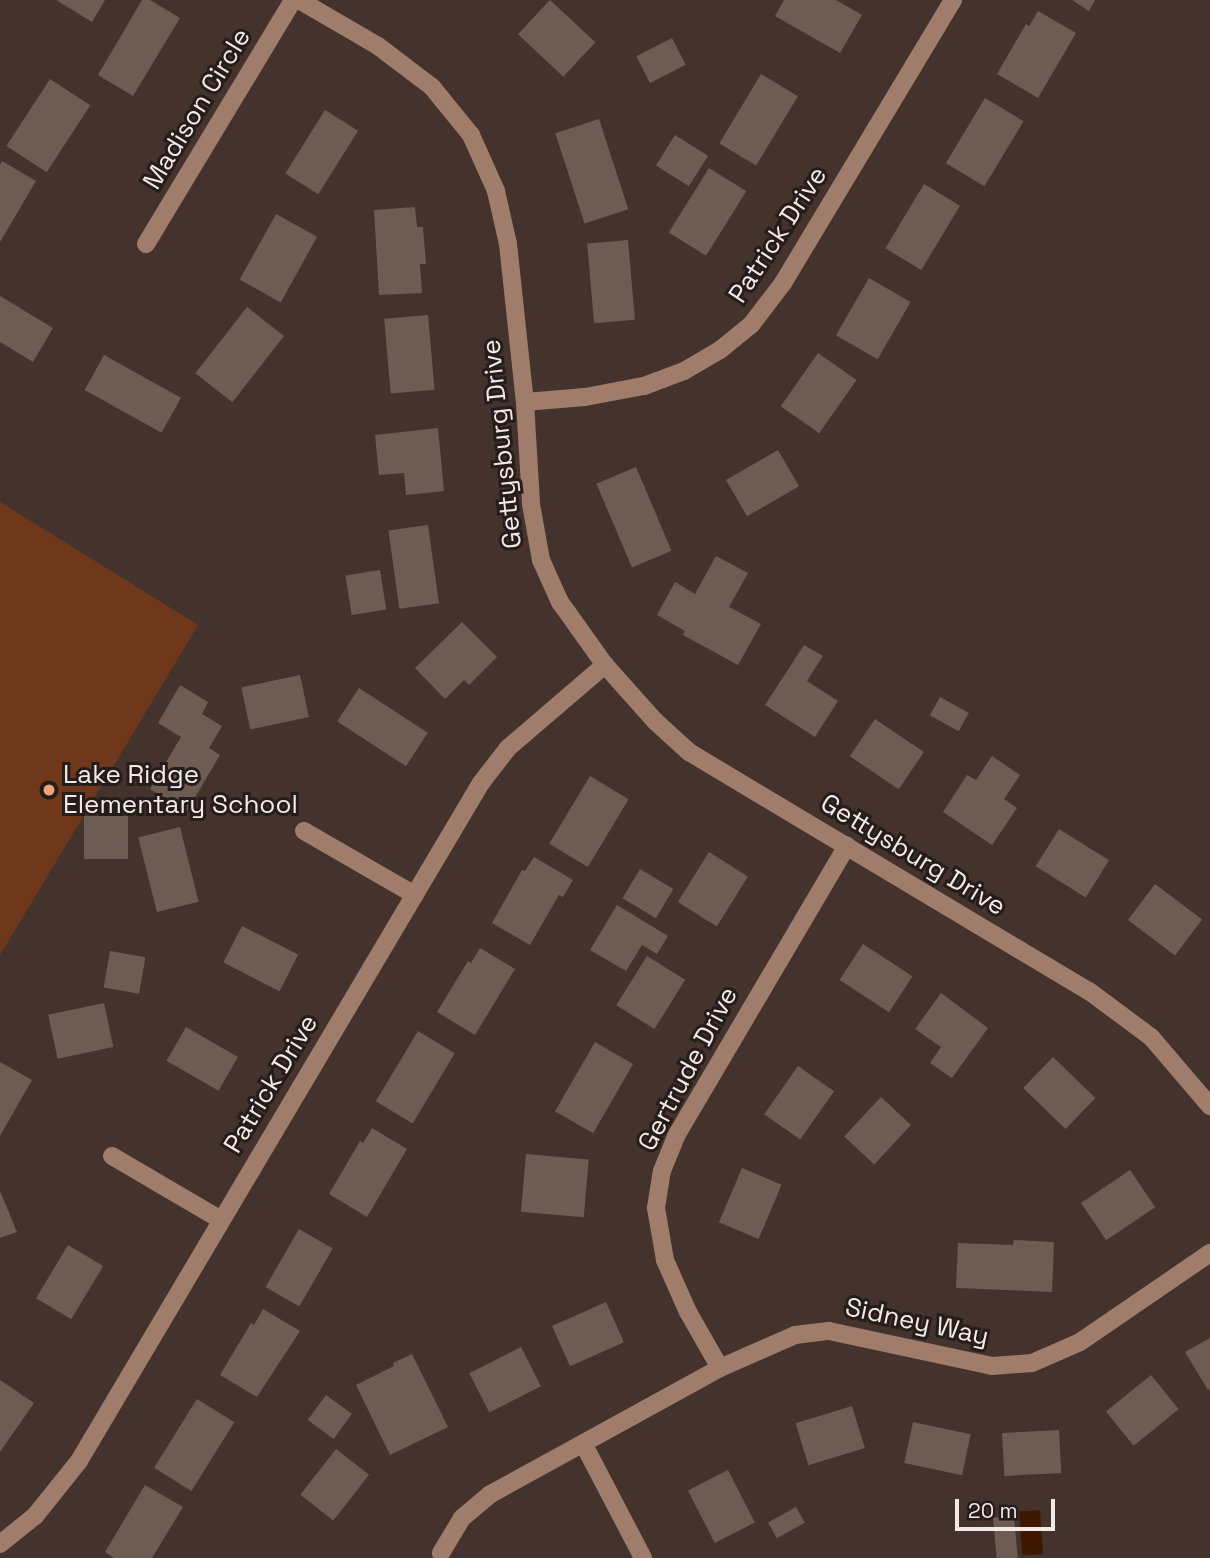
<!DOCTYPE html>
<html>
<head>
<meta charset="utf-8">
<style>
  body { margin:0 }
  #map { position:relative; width:1210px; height:1558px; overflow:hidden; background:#43332c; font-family:"Space Grotesk",sans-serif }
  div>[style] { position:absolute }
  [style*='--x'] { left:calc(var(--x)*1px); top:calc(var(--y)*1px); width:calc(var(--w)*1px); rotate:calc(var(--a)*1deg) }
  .green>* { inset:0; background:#70381a }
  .water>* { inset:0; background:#3f1802; transform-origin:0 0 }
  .building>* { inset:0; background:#6d5c53; transform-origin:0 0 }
  .minor>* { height:18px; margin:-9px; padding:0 9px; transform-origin:9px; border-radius:9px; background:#a07c6b }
  .dots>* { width:19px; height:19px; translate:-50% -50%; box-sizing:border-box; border:4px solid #241d19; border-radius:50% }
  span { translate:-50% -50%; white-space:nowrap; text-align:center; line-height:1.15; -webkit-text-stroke:6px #241d19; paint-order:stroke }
  .street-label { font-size:26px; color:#f4e9e5 }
  .poi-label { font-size:26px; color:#f4e9e5 }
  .left { translate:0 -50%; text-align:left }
  .scale { position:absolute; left:955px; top:1499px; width:100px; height:32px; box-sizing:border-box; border:4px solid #f4e9e5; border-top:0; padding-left:9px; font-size:21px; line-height:24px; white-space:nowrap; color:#f4e9e5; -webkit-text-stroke:5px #241d19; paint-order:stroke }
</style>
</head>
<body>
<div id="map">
  <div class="green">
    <i style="clip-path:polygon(0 502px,198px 625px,0 955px)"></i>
  </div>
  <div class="water">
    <i style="left:1040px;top:1510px;width:44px;height:21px;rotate:86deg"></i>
  </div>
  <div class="building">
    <i style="clip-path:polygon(56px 0,105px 0,92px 22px)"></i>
    <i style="clip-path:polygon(142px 0,150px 0,180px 18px,133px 96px,98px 75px)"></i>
    <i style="left:550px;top:0;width:62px;height:47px;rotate:43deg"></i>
    <i style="clip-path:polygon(784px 0,836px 0,862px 15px,840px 53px,775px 16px)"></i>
    <i style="clip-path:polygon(1072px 0,1095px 0,1089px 11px)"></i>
    <i style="clip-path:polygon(1038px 11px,1076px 33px,1038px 98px,997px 74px,1026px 24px,1029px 26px)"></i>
    <i style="left:672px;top:38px;width:30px;height:40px;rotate:63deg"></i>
    <i style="left:761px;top:74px;width:43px;height:81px;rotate:31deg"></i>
    <i style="left:50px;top:79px;width:48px;height:80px;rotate:33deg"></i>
    <i style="left:985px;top:98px;width:45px;height:76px;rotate:31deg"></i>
    <i style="left:325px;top:110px;width:39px;height:75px;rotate:32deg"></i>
    <i style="left:599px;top:119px;width:95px;height:46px;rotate:72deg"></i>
    <i style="left:675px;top:135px;width:39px;height:36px;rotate:32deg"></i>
    <i style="clip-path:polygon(2px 161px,36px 181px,0 242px,0 165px)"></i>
    <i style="left:709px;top:168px;width:44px;height:76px;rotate:32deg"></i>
    <i style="left:924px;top:184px;width:42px;height:75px;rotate:31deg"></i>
    <i style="clip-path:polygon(415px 207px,417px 227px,423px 227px,426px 264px,420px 264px,422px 293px,379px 295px,374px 210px)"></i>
    <i style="left:276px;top:214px;width:47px;height:75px;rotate:29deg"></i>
    <i style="left:628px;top:240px;width:80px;height:41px;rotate:85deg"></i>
    <i style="left:869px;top:278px;width:48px;height:66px;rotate:30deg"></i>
    <i style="clip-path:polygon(0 296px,53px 328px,33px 362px,0 342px)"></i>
    <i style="left:247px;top:307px;width:47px;height:84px;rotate:38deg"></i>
    <i style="left:428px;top:315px;width:75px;height:44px;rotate:85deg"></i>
    <i style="left:818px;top:353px;width:47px;height:65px;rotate:35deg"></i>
    <i style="left:104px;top:355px;width:88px;height:40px;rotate:29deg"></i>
    <i style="clip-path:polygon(438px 428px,444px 491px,406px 495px,404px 473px,379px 475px,375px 435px)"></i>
    <i style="left:778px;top:450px;width:42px;height:60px;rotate:60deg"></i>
    <i style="left:636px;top:467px;width:91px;height:43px;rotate:67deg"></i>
    <i style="left:428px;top:525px;width:79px;height:40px;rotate:82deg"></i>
    <i style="clip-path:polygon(716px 556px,748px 573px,729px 607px,761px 624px,738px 665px,683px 635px,685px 631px,657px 615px,675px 582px,695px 594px)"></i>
    <i style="left:380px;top:570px;width:40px;height:35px;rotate:81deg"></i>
    <i style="clip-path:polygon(462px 622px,497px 657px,469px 685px,464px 680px,445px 699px,415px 668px)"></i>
    <i style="clip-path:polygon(804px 645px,823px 656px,807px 681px,838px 701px,815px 737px,765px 705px)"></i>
    <i style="left:300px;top:675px;width:43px;height:60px;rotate:78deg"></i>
    <i style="clip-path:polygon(180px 685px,208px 702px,202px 714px,222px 726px,209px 748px,220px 755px,187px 811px,150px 789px,181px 737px,158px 723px)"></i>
    <i style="left:359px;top:688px;width:82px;height:40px;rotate:33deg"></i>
    <i style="left:940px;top:697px;width:33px;height:21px;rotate:29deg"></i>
    <i style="left:875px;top:719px;width:59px;height:45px;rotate:34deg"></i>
    <i style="clip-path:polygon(992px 756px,1020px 775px,1004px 799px,1017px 808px,992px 845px,943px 812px,967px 775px,976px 780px)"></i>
    <i style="left:590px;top:776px;width:45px;height:79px;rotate:31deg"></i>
    <i style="left:84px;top:816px;width:44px;height:43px"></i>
    <i style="left:180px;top:827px;width:77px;height:43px;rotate:76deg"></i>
    <i style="left:1059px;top:829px;width:59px;height:44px;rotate:32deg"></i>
    <i style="left:709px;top:852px;width:46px;height:59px;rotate:32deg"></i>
    <i style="clip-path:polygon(534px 857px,573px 880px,563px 897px,559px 895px,530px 945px,492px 923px,522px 870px,525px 871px)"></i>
    <i style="left:640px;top:869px;width:39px;height:34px;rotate:31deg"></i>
    <i style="left:1155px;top:884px;width:59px;height:45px;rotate:37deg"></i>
    <i style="clip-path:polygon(617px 905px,668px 936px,657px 954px,642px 945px,626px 971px,590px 950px)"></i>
    <i style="left:242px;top:926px;width:63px;height:41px;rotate:27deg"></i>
    <i style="left:863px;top:944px;width:59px;height:43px;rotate:33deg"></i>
    <i style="clip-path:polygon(480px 948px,515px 969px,475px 1035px,437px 1012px,468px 961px,471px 963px)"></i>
    <i style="left:110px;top:951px;width:36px;height:37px;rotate:10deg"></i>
    <i style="left:647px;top:956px;width:45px;height:58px;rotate:32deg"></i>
    <i style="clip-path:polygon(941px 993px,988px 1028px,952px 1078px,930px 1063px,941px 1047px,915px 1029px)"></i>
    <i style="left:104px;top:1003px;width:45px;height:57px;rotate:78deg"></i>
    <i style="left:186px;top:1027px;width:60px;height:39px;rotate:30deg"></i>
    <i style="left:418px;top:1031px;width:43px;height:82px;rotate:31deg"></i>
    <i style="left:595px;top:1042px;width:44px;height:80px;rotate:30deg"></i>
    <i style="left:1053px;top:1057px;width:59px;height:43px;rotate:44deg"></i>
    <i style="clip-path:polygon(0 1062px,32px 1080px,0 1136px)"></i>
    <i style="left:798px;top:1066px;width:44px;height:59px;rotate:35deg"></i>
    <i style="left:881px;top:1097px;width:41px;height:54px;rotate:43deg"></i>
    <i style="clip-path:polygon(372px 1128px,407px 1149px,367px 1217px,329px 1194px,360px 1141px,363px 1143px)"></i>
    <i style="left:526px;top:1154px;width:63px;height:58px;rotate:5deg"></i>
    <i style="left:742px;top:1168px;width:43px;height:59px;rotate:23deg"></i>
    <i style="left:1130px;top:1170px;width:45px;height:59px;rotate:56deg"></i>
    <i style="clip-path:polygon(0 1191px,17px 1232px,0 1238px)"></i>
    <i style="left:299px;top:1229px;width:39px;height:67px;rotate:30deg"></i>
    <i style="clip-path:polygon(1014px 1240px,1054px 1242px,1052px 1292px,956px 1288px,958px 1243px,1013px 1245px)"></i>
    <i style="left:68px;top:1245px;width:41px;height:62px;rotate:31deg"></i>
    <i style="left:606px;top:1302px;width:44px;height:59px;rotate:66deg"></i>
    <i style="clip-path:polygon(263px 1309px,300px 1331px,257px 1397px,220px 1375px,251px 1323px,254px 1325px)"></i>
    <i style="clip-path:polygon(1210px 1338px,1210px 1389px,1208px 1390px,1185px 1352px)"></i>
    <i style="left:521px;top:1347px;width:44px;height:58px;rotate:63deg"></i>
    <i style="clip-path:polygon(412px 1354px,448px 1427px,390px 1455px,356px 1385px,394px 1366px,393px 1363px)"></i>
    <i style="left:1151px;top:1375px;width:44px;height:58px;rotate:51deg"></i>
    <i style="clip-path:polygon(0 1380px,34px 1403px,0 1452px)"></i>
    <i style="left:326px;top:1395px;width:32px;height:31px;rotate:36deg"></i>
    <i style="left:197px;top:1399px;width:44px;height:81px;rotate:32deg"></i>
    <i style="left:852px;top:1406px;width:44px;height:59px;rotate:73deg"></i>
    <i style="left:913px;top:1422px;width:59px;height:42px;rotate:12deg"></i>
    <i style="left:1059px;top:1430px;width:43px;height:57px;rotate:87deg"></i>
    <i style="left:336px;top:1449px;width:42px;height:58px;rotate:38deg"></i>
    <i style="left:728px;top:1470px;width:59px;height:45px;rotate:63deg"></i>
    <i style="clip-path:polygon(145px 1485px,183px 1507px,152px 1558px,114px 1558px,105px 1552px)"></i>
    <i style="left:796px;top:1507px;width:18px;height:32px;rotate:61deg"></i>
    <i style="left:1014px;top:1516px;width:42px;height:21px;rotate:85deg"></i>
  </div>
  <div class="minor">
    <i style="--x:299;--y:0;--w:91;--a:30.2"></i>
    <i style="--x:378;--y:46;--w:68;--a:37.2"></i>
    <i style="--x:432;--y:87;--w:62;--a:50.9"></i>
    <i style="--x:471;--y:135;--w:61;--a:65.9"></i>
    <i style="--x:496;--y:191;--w:54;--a:77.2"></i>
    <i style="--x:508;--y:244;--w:159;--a:83.9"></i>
    <i style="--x:525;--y:402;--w:102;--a:86.6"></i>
    <i style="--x:531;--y:504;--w:57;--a:79.9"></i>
    <i style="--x:541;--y:560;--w:46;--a:65.7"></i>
    <i style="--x:560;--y:602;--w:77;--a:54.5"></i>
    <i style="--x:605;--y:665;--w:75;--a:48.2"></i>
    <i style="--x:655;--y:721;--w:46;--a:42.4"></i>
    <i style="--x:689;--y:752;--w:466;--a:30.9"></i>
    <i style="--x:1089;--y:991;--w:77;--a:36.6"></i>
    <i style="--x:1151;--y:1037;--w:91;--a:49.5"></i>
    <i style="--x:146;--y:244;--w:285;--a:-58.9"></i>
    <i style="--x:525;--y:402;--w:60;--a:-4.8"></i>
    <i style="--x:585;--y:397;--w:60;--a:-10.6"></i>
    <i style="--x:644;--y:386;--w:43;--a:-20.6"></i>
    <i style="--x:684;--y:371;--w:42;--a:-30.3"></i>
    <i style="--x:720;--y:350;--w:40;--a:-39"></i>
    <i style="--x:751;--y:325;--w:53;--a:-52.7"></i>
    <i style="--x:783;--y:283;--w:330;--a:-59"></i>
    <i style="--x:304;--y:831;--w:128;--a:30"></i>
    <i style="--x:112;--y:1156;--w:126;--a:30.4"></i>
    <i style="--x:720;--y:1368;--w:64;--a:-119.7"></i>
    <i style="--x:688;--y:1312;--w:57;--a:-113.9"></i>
    <i style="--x:665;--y:1260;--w:53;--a:-99.8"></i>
    <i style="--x:656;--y:1208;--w:37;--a:-81"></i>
    <i style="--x:662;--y:1171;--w:38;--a:-68"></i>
    <i style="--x:676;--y:1136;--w:337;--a:-59.5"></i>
    <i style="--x:584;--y:1445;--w:127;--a:62.4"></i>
    <i style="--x:0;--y:1544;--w:45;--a:-38.7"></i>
    <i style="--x:35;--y:1516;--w:70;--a:-51.3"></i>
    <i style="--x:79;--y:1461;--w:788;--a:-59.34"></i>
    <i style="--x:481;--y:783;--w:44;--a:-52.4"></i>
    <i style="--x:508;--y:748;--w:128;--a:-40.6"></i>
    <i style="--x:441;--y:1553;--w:41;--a:-59"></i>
    <i style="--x:462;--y:1518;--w:35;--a:-40"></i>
    <i style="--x:489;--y:1495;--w:264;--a:-28.8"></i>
    <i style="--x:720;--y:1368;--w:82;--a:-23.7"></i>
    <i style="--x:795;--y:1335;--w:34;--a:-7"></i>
    <i style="--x:829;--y:1331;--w:167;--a:12.1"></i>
    <i style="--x:992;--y:1366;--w:40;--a:-4.3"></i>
    <i style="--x:1032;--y:1363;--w:52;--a:-23.6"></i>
    <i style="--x:1080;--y:1342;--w:158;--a:-34.4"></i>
  </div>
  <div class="dots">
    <i style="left:49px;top:790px;background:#f0a27a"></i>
  </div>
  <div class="street-label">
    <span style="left:197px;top:109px;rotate:-59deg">Madison Circle</span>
    <span style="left:778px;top:235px;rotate:-57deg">Patrick Drive</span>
    <span style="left:502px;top:444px;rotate:-96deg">Gettysburg Drive</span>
    <span style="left:913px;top:855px;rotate:31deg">Gettysburg Drive</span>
    <span style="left:688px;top:1069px;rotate:-62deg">Gertrude Drive</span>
    <span style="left:271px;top:1084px;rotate:-59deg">Patrick Drive</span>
    <span style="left:917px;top:1322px;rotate:12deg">Sidney Way</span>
  </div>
  <div class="poi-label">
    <span class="left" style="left:63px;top:790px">Lake Ridge<br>Elementary School</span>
  </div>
  <div class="scale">20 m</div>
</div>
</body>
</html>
